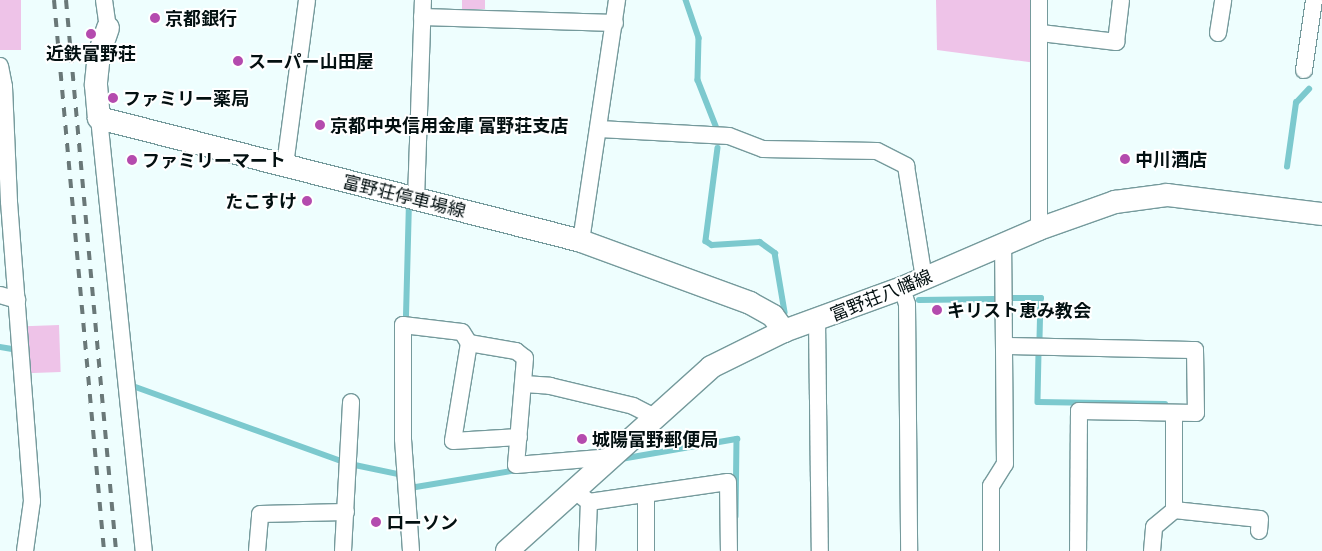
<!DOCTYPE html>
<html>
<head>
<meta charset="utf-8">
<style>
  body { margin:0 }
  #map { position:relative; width:1322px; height:551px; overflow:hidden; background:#eefefe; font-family:Ubuntu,"Noto Sans JP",sans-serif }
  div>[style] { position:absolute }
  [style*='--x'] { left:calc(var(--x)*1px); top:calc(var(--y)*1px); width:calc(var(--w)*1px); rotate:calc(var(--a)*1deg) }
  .green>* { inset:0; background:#eec3e8; transform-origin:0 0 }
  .stream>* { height:5.5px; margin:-2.75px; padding:0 2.75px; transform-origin:2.75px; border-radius:2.75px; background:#7cc9ce }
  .roads { filter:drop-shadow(1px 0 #759a9c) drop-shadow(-1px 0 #759a9c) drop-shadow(0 1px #759a9c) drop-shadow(0 -1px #759a9c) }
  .minor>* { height:16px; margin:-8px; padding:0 8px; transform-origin:8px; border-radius:8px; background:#fff }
  .secondary>* { height:22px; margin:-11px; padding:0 11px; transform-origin:11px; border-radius:11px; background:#fff }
  .rail>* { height:4px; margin-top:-2px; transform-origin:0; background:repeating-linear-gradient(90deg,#6a7878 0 9px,transparent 0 18px) }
  .dots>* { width:14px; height:14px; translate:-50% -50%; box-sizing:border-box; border:2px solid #fff; border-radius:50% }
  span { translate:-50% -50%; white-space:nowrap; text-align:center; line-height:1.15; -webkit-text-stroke:4px #fff; paint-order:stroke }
  .poi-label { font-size:18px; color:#031011; font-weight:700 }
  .left { translate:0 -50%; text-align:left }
  .right { translate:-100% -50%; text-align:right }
  .street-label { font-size:18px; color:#031011 }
</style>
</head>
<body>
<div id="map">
  <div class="green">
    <i style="left:0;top:0;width:21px;height:50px"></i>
    <i style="left:462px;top:0;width:23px;height:9px"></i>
    <i style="clip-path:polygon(936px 0,1033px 0,1036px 63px,937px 50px)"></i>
    <i style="left:59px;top:325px;width:47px;height:34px;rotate:88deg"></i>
  </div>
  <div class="stream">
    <i style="--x:686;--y:0;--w:40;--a:71.1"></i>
    <i style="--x:699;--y:38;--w:42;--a:91.4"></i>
    <i style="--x:698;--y:80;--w:55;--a:68.6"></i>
    <i style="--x:718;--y:148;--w:94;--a:97.4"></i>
    <i style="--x:706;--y:241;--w:7;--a:34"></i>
    <i style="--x:712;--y:245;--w:48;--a:-3.6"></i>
    <i style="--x:760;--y:242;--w:19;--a:36"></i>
    <i style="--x:775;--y:253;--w:60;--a:80.4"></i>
    <i style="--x:1287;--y:167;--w:65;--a:-82"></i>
    <i style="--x:1296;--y:103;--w:19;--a:-47"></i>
    <i style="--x:1008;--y:298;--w:33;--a:0"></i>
    <i style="--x:1041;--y:298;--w:40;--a:91.4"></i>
    <i style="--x:919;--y:300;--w:75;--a:-0.8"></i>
    <i style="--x:406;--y:316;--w:113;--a:-88.5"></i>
    <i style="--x:0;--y:347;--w:12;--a:9"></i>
    <i style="--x:1039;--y:353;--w:49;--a:91.2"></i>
    <i style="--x:1038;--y:402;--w:127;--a:0.9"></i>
    <i style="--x:133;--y:386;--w:218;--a:19.8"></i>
    <i style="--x:621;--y:459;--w:118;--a:-9.8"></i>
    <i style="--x:737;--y:439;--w:77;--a:90.7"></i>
    <i style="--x:355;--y:465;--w:44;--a:11.8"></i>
    <i style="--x:410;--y:488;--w:109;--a:-9.5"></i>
  </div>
  <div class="roads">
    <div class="minor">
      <i style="--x:104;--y:0;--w:28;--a:82"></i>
      <i style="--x:422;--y:17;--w:193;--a:1.8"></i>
      <i style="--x:1041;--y:33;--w:76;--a:6.8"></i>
      <i style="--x:1116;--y:42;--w:42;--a:-83.2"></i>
      <i style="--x:1218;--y:33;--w:33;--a:-81"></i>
      <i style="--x:0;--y:66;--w:21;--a:79"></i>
      <i style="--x:4;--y:87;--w:115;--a:87.5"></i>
      <i style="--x:9;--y:202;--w:300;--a:85.6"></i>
      <i style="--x:32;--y:501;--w:50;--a:98"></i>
      <i style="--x:1304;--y:70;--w:71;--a:-81.9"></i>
      <i style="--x:99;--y:118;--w:435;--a:84.1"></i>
      <i style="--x:599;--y:129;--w:130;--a:3.1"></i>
      <i style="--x:729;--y:136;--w:36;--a:21"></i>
      <i style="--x:763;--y:149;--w:114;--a:1"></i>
      <i style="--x:877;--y:151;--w:33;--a:27"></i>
      <i style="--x:906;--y:166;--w:113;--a:80.9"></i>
      <i style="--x:285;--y:165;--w:166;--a:-82.4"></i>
      <i style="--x:416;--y:199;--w:199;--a:-88"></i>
      <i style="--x:1039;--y:229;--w:229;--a:-90"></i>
      <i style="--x:581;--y:241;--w:244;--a:-81.5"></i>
      <i style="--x:902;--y:288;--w:17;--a:73"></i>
      <i style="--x:907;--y:304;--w:247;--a:89.5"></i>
      <i style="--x:0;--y:295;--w:18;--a:16"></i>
      <i style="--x:817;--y:320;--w:231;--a:89.3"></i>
      <i style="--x:469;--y:343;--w:99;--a:99.3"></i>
      <i style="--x:453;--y:441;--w:66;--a:-3.5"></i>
      <i style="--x:1005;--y:346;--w:190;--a:1.2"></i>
      <i style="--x:1195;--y:350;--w:63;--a:89.1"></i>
      <i style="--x:1196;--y:413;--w:117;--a:-179"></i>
      <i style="--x:1079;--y:411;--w:140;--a:90.4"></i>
      <i style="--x:524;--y:384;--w:26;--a:4"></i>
      <i style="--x:550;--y:386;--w:85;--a:13.5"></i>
      <i style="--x:633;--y:406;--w:25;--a:27"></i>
      <i style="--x:575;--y:491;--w:18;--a:38"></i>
      <i style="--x:589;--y:502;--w:140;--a:-8.2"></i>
      <i style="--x:728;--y:482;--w:69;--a:89.2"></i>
      <i style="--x:646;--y:495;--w:56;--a:90"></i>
      <i style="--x:1174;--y:510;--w:86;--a:6"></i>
      <i style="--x:1260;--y:519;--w:12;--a:95"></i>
      <i style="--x:257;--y:551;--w:37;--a:-85"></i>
      <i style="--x:260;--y:514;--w:86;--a:-1.3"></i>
      <i style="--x:343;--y:551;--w:149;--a:-86.9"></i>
      <i style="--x:411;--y:551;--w:112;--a:-94.1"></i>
      <i style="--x:403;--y:439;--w:114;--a:-90"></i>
      <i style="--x:403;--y:325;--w:59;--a:6.8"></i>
      <i style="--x:462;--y:332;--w:13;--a:58"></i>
      <i style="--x:469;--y:343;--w:48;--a:9.7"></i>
      <i style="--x:516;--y:351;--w:11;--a:38"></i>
      <i style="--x:525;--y:358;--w:107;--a:94.8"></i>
      <i style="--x:516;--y:465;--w:96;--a:-4.8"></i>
      <i style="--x:587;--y:551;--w:49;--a:-87.7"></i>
      <i style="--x:991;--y:551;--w:65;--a:-90"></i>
      <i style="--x:991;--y:486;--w:26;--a:-58"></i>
      <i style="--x:1005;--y:464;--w:218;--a:-90.5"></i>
      <i style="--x:1152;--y:551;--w:24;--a:-85"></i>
      <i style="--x:1154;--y:527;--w:26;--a:-40"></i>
      <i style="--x:1174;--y:510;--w:97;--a:-90"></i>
    </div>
    <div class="secondary">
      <i style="--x:108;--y:28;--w:28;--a:109"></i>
      <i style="--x:99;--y:54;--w:31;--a:96"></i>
      <i style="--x:96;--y:85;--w:33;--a:85"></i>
      <i style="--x:99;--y:118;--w:497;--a:14.3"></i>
      <i style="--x:581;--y:241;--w:180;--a:20.1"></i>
      <i style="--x:750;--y:303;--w:26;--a:29"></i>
      <i style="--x:773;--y:316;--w:19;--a:54"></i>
      <i style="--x:507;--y:551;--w:275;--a:-42"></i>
      <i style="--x:711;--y:367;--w:81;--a:-26.3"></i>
      <i style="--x:784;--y:331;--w:126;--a:-20"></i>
      <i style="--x:902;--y:288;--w:149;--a:-23.3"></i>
      <i style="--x:1039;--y:229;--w:81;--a:-19.6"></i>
      <i style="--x:1115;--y:202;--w:52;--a:-7.7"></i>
      <i style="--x:1167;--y:195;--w:156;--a:7"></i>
    </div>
  </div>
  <div class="rail">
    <i style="--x:54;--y:0;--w:553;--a:84.81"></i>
    <i style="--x:66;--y:0;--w:553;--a:84.81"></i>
  </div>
  <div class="dots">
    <i style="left:155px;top:18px;background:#b44bae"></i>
    <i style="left:91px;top:34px;background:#b44bae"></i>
    <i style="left:238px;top:61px;background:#b44bae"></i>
    <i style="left:113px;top:98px;background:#b44bae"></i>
    <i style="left:320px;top:125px;background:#b44bae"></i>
    <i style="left:1125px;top:159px;background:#b44bae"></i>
    <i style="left:132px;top:160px;background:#b44bae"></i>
    <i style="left:307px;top:201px;background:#b44bae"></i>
    <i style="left:937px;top:310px;background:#b44bae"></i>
    <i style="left:582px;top:439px;background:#b44bae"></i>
    <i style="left:376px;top:522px;background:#b44bae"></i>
  </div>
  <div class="poi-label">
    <span class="left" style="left:165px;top:18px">京都銀行</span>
    <span style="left:91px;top:53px">近鉄富野荘</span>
    <span class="left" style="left:248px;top:61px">スーパー山田屋</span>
    <span class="left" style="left:123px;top:98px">ファミリー薬局</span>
    <span class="left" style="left:330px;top:125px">京都中央信用金庫 富野荘支店</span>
    <span class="left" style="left:1135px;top:159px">中川酒店</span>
    <span class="left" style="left:142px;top:160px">ファミリーマート</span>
    <span class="right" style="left:297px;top:201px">たこすけ</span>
    <span class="left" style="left:947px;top:310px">キリスト恵み教会</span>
    <span class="left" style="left:592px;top:439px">城陽富野郵便局</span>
    <span class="left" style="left:386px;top:522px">ローソン</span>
  </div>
  <div class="street-label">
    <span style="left:404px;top:196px;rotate:14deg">富野荘停車場線</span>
    <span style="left:881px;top:295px;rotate:-22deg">富野荘八幡線</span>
  </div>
</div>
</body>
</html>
